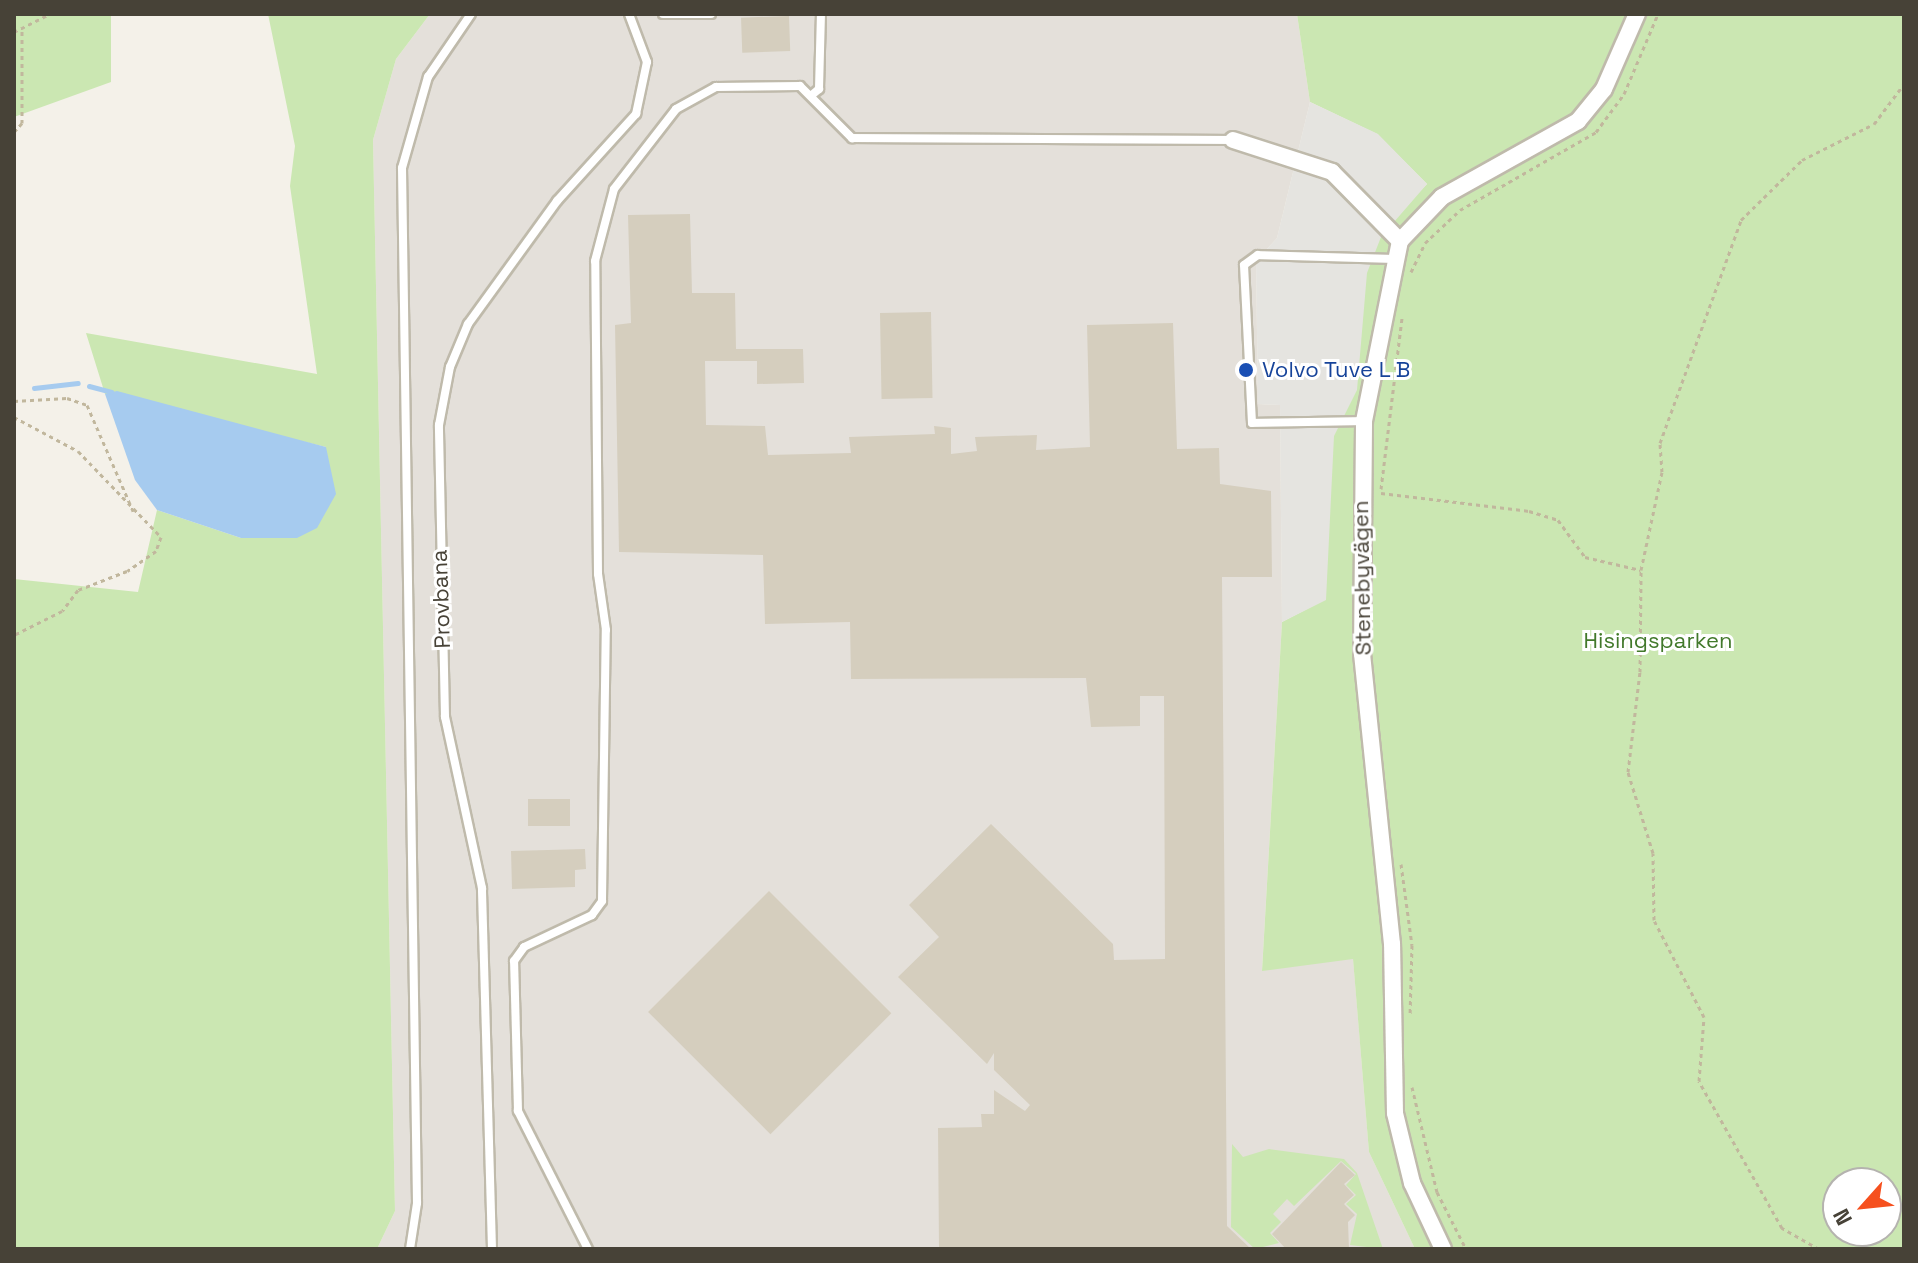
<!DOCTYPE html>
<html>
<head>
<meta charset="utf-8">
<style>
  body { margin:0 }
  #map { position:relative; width:1918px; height:1263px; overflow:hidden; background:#f4f1e9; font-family:"Space Grotesk",sans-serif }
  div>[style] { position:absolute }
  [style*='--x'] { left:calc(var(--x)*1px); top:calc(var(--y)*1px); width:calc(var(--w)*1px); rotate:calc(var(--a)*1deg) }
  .industrial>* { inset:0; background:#e4e0da }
  .green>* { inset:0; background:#cbe7b2 }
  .parking>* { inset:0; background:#e5e4e0 }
  .water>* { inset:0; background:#a6cbef }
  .stream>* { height:5px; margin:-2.5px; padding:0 2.5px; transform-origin:2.5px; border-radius:2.5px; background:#a6cbef }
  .building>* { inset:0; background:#d5cebe; transform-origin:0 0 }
  .path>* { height:3px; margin-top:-1.5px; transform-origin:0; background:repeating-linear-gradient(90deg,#c1b79d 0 4px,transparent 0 8px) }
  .roads { filter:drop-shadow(2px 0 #bfbaab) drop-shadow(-2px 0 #bfbaab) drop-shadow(0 2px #bfbaab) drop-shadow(0 -2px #bfbaab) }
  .service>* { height:8px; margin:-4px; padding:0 4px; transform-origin:4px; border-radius:4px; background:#fff }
  .minor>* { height:16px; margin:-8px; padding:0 8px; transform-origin:8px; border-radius:8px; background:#fff }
  .dots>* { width:22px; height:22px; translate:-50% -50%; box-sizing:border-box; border:4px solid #fff; border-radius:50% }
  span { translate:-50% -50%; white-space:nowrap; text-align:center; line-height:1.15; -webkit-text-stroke:6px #fff; paint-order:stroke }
  .transit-label { font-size:22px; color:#164399 }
  .left { translate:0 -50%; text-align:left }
  .street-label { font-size:22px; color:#474237 }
  .park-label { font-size:22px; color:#42792b }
  .frame { position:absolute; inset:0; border:16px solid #474237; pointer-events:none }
  .north { position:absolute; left:1822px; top:1167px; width:80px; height:80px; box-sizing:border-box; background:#fff; border:2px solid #b5b3af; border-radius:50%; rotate:243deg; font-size:22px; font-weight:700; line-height:32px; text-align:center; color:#474237 }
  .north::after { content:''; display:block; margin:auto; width:28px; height:36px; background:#f6501e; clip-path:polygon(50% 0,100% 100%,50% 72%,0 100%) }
</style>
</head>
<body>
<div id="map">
  <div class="industrial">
    <i style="clip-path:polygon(430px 14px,1297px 14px,1310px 102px,1277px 238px,1256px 261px,1258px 404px,1280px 405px,1282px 622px,1262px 970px,1353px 958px,1369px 1152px,1415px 1249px,377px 1249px,395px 1211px,373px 140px,396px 59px)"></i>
  </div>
  <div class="green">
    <i style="clip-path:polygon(14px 14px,111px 14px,111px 82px,14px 117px)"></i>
    <i style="clip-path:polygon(268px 14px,430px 14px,396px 59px,373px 140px,395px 1211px,377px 1249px,14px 1249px,14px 579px,138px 592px,157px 510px,241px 538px,326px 447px,105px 394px,86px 333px,317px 374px,290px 186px,295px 146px)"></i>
    <i style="clip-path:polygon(evenodd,1297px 14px,1904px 14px,1904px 1249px,1415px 1249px,1369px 1152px,1353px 959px,1262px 971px,1282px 622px,1324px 600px,1323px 439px,1345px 265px,1427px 184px,1377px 134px,1310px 102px,1297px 14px,1838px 1183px,1886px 1183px,1886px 1231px,1838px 1231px,1838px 1183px)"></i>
    <i style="clip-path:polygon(1232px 1144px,1243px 1157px,1269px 1149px,1344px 1159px,1357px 1173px,1383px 1249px,1350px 1245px,1357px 1214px,1346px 1204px,1356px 1195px,1346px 1185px,1356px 1174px,1341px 1161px,1294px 1206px,1287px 1199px,1273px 1214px,1281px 1222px,1270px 1233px,1279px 1243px,1255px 1249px,1231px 1227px)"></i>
  </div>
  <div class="parking">
    <i style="clip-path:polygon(1310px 102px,1378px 134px,1427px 184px,1381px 237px,1367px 273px,1357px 390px,1334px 436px,1326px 600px,1282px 622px,1280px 405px,1258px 404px,1256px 261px,1277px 238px)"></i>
  </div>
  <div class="water">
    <i style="clip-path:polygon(117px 391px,326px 447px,336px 494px,317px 528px,297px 538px,241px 538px,157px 510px,135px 480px,105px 394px)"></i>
  </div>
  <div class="stream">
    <i style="--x:89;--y:386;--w:23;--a:15"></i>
    <i style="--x:34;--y:388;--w:44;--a:-6.5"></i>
  </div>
  <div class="building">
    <i style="left:789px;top:16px;width:35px;height:48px;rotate:88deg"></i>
    <i style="clip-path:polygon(690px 214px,692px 293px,735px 293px,736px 349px,803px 349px,804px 383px,757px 384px,757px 361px,705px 361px,706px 425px,765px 426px,768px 455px,851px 453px,849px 437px,935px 434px,934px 426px,951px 428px,951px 454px,977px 451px,975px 437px,1037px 435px,1036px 450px,1090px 447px,1087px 325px,1173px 323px,1177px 449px,1219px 448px,1220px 484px,1271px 491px,1272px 577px,1222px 577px,1227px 1226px,1251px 1249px,939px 1249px,938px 1128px,982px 1127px,981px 1114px,994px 1114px,994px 1090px,1025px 1111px,1030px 1105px,994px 1070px,994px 1053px,987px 1064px,898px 977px,939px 937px,909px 905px,991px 824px,1113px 944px,1114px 960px,1165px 959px,1164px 696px,1140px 696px,1140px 726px,1091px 727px,1086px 678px,851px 679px,850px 622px,765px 624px,763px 555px,619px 552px,615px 325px,631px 323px,628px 215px)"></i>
    <i style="left:931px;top:312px;width:86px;height:51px;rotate:89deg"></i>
    <i style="left:528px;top:799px;width:42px;height:27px"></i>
    <i style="clip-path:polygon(585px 849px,586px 869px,575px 870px,575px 887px,512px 889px,511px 851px)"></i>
    <i style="left:769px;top:891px;width:173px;height:171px;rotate:45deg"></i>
    <i style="clip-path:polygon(1341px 1162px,1355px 1175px,1344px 1184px,1354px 1195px,1344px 1204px,1355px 1215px,1348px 1222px,1349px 1249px,1286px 1249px,1272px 1234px)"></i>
  </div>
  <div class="path">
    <i style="--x:14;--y:32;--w:39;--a:-27"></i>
    <i style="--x:14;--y:132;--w:12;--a:-48"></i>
    <i style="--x:22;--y:123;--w:95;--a:-90"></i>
    <i style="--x:1411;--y:272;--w:32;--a:-64"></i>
    <i style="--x:1425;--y:243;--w:48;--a:-43.3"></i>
    <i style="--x:1460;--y:210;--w:157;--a:-29.8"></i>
    <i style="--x:1596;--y:132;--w:47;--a:-53.6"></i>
    <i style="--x:1624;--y:94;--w:87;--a:-67"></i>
    <i style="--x:14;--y:401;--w:53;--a:-3.2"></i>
    <i style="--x:67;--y:398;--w:21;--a:19"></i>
    <i style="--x:87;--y:405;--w:116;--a:66.5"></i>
    <i style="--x:14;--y:417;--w:72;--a:28"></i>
    <i style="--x:78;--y:451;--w:120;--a:46"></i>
    <i style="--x:161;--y:537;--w:15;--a:110"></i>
    <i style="--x:156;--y:551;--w:35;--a:145"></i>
    <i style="--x:127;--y:571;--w:53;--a:158.8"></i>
    <i style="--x:78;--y:590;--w:26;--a:127"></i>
    <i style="--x:62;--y:611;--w:54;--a:153.4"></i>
    <i style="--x:1381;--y:489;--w:172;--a:-83"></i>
    <i style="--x:1381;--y:493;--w:149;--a:6.9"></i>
    <i style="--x:1529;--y:511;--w:30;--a:17"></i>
    <i style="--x:1558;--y:520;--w:46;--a:53.9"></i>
    <i style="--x:1585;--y:557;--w:57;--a:13.1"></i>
    <i style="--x:1401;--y:864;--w:82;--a:82.3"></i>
    <i style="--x:1412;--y:945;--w:70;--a:91.6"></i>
    <i style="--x:1412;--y:1087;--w:108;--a:76.6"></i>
    <i style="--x:1437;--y:1192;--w:64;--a:63"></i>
    <i style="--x:1819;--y:1249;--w:43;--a:-150.4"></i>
    <i style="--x:1782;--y:1228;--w:169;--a:-119.5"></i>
    <i style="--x:1699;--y:1081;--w:64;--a:-85.5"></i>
    <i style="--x:1704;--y:1017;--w:109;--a:-117.3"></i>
    <i style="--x:1654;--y:920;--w:67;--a:-90.9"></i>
    <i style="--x:1653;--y:853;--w:85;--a:-107.2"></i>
    <i style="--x:1628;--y:772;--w:101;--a:-83.2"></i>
    <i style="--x:1640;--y:672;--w:102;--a:-89.4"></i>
    <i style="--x:1641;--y:570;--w:100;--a:-77.9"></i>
    <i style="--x:1662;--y:472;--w:29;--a:-94"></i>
    <i style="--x:1660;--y:443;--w:237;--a:-70"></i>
    <i style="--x:1741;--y:220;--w:86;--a:-44.5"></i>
    <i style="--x:1802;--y:160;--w:80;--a:-26.6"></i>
    <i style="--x:1874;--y:124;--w:50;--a:-53.1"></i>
  </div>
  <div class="roads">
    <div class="service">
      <i style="--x:663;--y:14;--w:48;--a:0"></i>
      <i style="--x:813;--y:94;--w:8;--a:-40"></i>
      <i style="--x:819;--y:89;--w:75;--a:-88.5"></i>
      <i style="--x:1364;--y:421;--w:112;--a:179"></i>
      <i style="--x:1252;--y:423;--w:158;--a:-92.9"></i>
      <i style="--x:1244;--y:265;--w:17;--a:-36"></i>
      <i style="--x:1258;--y:255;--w:133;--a:1.7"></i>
      <i style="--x:410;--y:1249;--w:47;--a:-81.3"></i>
      <i style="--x:417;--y:1203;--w:1035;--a:-90.83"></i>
      <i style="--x:402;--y:168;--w:95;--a:-74.1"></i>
      <i style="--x:428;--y:77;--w:76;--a:-55.7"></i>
      <i style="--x:492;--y:1249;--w:361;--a:-91.6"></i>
      <i style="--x:482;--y:888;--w:175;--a:-102.2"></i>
      <i style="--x:445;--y:717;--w:292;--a:-91.2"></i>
      <i style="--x:439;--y:425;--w:59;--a:-79.3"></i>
      <i style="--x:450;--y:367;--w:47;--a:-67.3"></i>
      <i style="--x:468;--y:324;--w:152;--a:-54.1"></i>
      <i style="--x:557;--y:201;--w:118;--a:-47.8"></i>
      <i style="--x:636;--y:114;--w:53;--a:-78.1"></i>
      <i style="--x:647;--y:62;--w:51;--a:-110.6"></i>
      <i style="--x:588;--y:1249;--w:155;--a:-116.9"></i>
      <i style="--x:518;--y:1111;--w:150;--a:-91.5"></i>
      <i style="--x:514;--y:961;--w:17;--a:-54"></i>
      <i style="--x:524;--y:947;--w:75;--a:-25.2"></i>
      <i style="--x:592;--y:915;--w:17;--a:-54"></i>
      <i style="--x:602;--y:901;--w:271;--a:-89.2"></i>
      <i style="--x:606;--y:630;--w:57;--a:-98.1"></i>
      <i style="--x:598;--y:574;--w:313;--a:-90.5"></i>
      <i style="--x:595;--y:261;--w:74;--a:-75.2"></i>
      <i style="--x:614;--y:189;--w:101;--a:-52.2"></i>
      <i style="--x:676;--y:109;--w:46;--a:-28.8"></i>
      <i style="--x:716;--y:87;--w:84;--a:-0.7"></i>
      <i style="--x:800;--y:86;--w:74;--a:45"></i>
      <i style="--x:852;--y:138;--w:381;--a:0.3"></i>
    </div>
    <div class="minor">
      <i style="--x:1233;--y:140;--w:104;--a:17.9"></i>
      <i style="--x:1332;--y:172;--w:97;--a:45.4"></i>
      <i style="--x:1443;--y:1249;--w:73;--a:-115.2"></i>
      <i style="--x:1412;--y:1183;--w:72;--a:-103.7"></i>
      <i style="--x:1395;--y:1113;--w:169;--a:-91"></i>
      <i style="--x:1392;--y:944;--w:292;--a:-95.9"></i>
      <i style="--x:1362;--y:654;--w:233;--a:-89.5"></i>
      <i style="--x:1364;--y:421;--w:184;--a:-78.7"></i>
      <i style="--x:1400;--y:241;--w:61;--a:-46.3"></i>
      <i style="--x:1442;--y:197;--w:156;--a:-29.2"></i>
      <i style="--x:1578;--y:121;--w:41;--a:-50.9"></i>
      <i style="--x:1604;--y:89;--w:82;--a:-66.3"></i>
    </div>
  </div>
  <div class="dots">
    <i style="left:1246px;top:370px;background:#1a4fb4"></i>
  </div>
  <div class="transit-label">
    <span class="left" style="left:1262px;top:370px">Volvo Tuve L B</span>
  </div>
  <div class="street-label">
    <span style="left:1362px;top:578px;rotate:-91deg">Stenebyvägen</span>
    <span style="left:441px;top:599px;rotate:-92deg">Provbana</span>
  </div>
  <div class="park-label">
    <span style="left:1658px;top:641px">Hisingsparken</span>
  </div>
  <div class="frame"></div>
  <div class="north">N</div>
</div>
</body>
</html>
